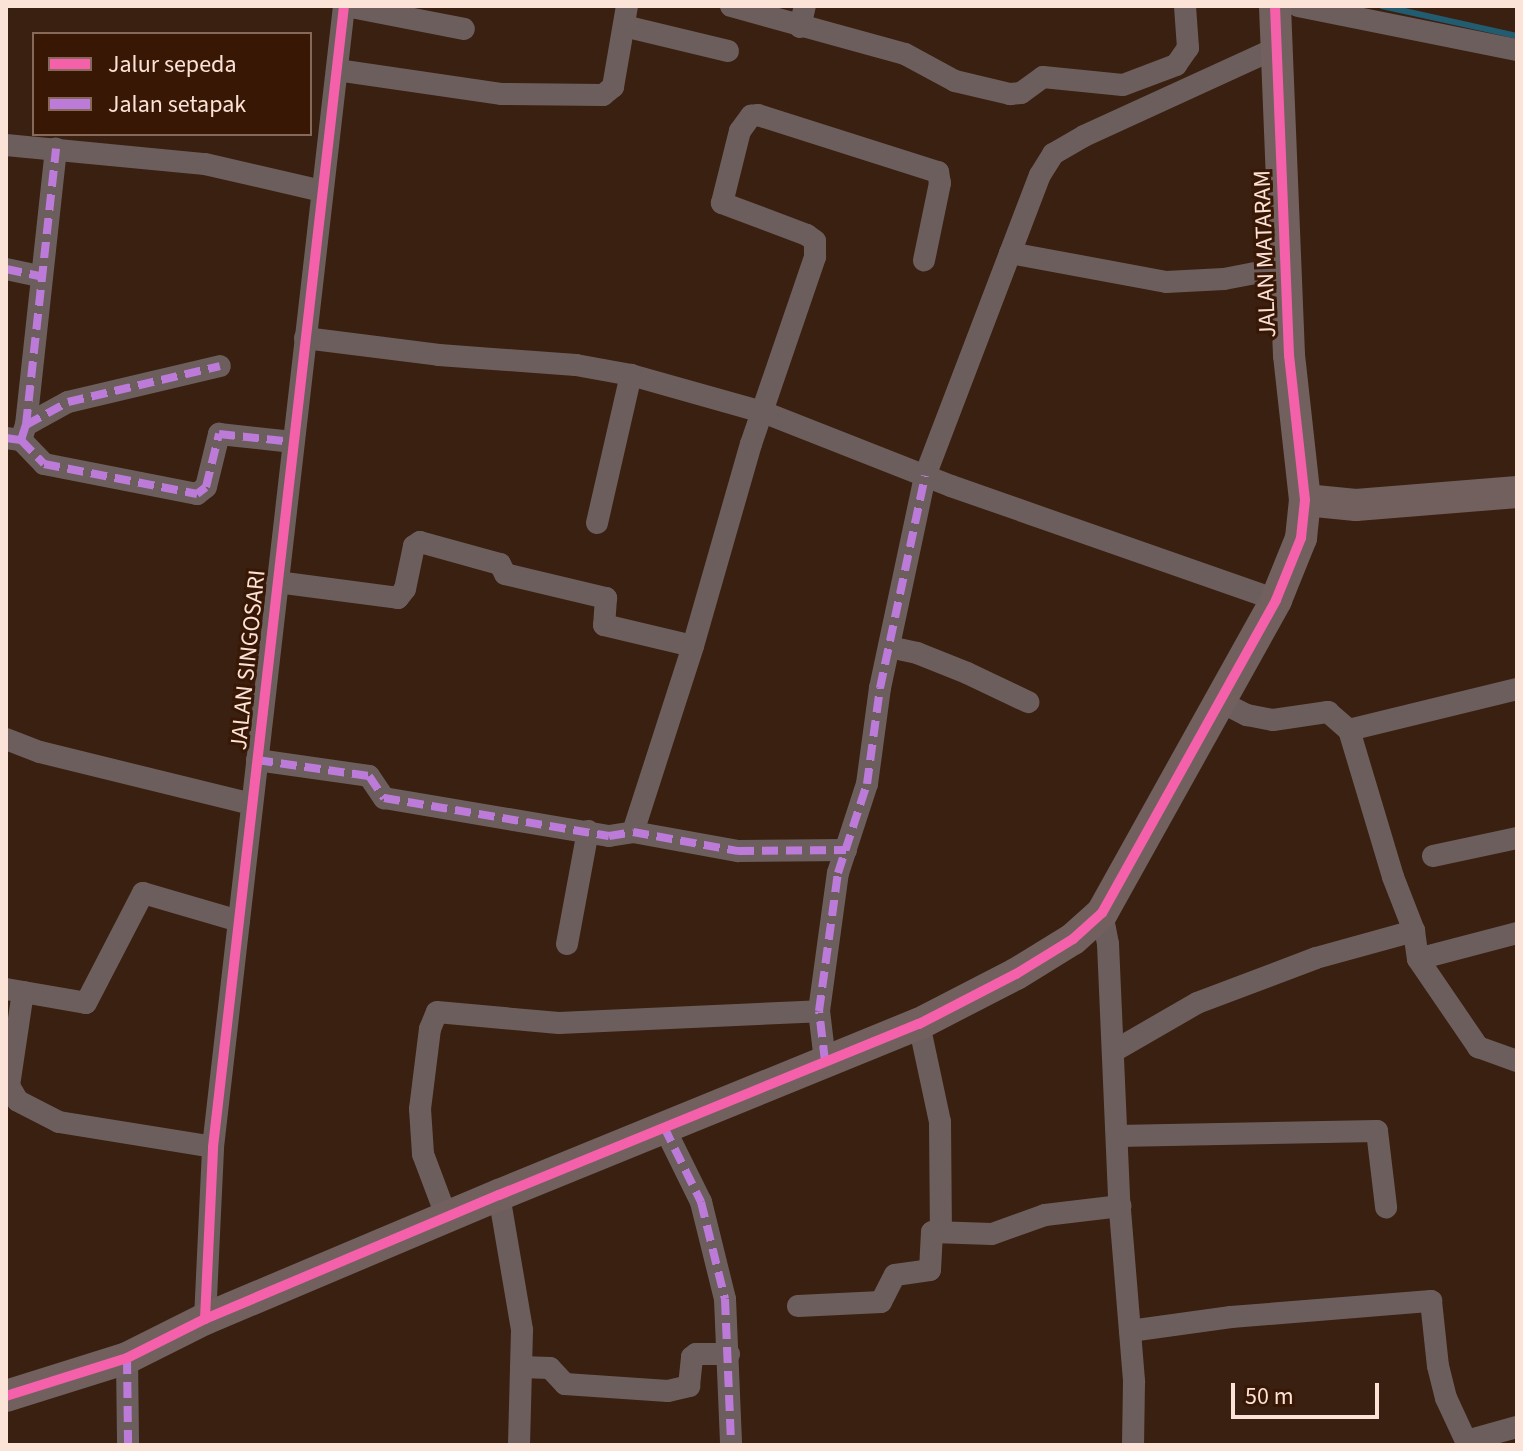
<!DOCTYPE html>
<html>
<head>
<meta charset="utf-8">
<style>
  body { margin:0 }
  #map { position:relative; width:1523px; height:1451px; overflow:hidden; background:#3a2011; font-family:"Source Sans 3",sans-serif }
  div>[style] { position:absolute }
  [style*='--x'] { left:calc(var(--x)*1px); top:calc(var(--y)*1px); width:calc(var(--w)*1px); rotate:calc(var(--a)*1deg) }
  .stream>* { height:6px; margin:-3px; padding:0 3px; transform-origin:3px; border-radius:3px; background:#215c71 }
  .street>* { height:22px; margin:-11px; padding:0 11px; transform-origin:11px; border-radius:11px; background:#6d5e5e }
  .secondary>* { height:32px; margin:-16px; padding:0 16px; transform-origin:16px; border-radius:16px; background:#71605e }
  .quiet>* { height:8px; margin-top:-4px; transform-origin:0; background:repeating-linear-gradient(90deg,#bd7bd9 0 16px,transparent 0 24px) }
  .cycleway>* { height:10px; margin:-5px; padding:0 5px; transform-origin:5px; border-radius:5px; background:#f560ab }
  span { translate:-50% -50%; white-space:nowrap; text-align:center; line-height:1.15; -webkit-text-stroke:6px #391705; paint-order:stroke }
  .street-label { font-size:24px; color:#fbe3d8 }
  .frame { position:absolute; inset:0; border:8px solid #fbe3d8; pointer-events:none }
  .legend { position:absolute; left:32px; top:32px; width:280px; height:104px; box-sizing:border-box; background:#391705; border:2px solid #876959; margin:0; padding:10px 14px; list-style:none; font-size:24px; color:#fbe3d8 }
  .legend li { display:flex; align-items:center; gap:16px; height:40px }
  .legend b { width:40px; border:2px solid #876959 }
  .scale { position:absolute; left:1231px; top:1383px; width:148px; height:36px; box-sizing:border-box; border:4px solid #fbe3d8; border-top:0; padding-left:10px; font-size:24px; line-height:28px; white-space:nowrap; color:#fbe3d8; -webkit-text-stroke:6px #391705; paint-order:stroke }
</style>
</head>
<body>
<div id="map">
  <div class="stream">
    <i style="--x:1382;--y:6;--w:138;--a:12.5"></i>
  </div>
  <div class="street">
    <i style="--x:346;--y:6;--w:120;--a:11"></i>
    <i style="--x:731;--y:6;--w:180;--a:15.4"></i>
    <i style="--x:905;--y:54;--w:57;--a:28.4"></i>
    <i style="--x:955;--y:81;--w:57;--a:13.3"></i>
    <i style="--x:1010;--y:94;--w:11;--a:-5"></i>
    <i style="--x:1021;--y:93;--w:27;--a:-36"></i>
    <i style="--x:1043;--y:77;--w:80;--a:5.7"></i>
    <i style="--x:1123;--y:85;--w:57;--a:-20.7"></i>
    <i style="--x:1176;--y:65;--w:21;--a:-55"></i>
    <i style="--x:1188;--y:48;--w:42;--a:-94.1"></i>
    <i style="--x:1298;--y:6;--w:223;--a:11.4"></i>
    <i style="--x:624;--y:26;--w:107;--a:13.5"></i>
    <i style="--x:800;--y:27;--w:22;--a:-77"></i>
    <i style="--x:337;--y:70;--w:167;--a:8.3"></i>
    <i style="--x:502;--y:94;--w:101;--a:0.6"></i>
    <i style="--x:603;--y:95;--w:13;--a:-39"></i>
    <i style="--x:613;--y:87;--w:82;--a:-80.2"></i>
    <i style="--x:6;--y:145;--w:200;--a:5.5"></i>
    <i style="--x:205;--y:164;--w:120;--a:13"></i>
    <i style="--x:1010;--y:253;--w:159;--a:10.5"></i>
    <i style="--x:1166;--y:282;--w:58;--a:-3"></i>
    <i style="--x:1224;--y:279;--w:63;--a:-11"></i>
    <i style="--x:6;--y:269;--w:35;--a:12"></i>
    <i style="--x:305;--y:338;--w:135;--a:7.2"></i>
    <i style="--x:439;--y:355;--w:137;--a:4.2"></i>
    <i style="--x:576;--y:365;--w:56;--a:10.3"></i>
    <i style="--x:631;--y:375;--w:137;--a:15.7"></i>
    <i style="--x:763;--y:412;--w:202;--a:21.5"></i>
    <i style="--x:951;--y:486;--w:344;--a:19.3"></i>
    <i style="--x:26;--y:425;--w:48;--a:-28.7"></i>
    <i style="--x:68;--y:402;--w:156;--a:-13.3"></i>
    <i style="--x:6;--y:438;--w:15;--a:8"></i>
    <i style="--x:21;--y:440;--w:33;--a:46"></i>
    <i style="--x:44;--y:464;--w:156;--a:11.1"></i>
    <i style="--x:197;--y:494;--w:11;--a:-38"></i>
    <i style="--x:206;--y:487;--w:55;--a:-76.2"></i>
    <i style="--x:219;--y:434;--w:74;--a:6.2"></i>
    <i style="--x:21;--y:440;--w:16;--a:-72"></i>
    <i style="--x:26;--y:425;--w:278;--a:-83.8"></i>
    <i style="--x:597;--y:523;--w:152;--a:-77.1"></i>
    <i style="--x:277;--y:582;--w:122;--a:7.5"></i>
    <i style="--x:398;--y:598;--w:11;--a:-52"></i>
    <i style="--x:405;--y:589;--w:44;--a:-78.2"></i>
    <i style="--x:414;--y:546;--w:7;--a:-34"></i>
    <i style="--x:420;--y:542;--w:83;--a:15.4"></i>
    <i style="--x:500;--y:564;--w:11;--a:63"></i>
    <i style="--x:505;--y:574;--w:104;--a:13.4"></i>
    <i style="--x:606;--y:598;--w:27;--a:94"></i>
    <i style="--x:604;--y:625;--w:91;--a:13.3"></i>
    <i style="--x:889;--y:647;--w:29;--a:12"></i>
    <i style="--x:917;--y:653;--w:54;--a:21.8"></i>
    <i style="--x:967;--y:673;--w:68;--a:25.4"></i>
    <i style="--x:1517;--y:689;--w:173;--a:166.3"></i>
    <i style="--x:1349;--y:730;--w:153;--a:73.3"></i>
    <i style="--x:1393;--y:877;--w:58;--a:68.7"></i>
    <i style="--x:1414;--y:931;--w:28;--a:82"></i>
    <i style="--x:1418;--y:959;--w:107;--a:55.7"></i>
    <i style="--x:1478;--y:1047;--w:41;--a:19.7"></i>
    <i style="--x:1221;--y:702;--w:29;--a:27"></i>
    <i style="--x:1247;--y:715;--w:26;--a:11"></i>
    <i style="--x:1273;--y:720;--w:56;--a:-8.3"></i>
    <i style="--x:1328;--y:712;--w:28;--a:41"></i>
    <i style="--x:6;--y:739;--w:36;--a:21"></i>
    <i style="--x:40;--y:752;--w:218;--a:13.8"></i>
    <i style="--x:257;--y:760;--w:113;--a:8.1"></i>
    <i style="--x:369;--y:776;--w:27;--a:56"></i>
    <i style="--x:384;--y:798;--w:228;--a:9.6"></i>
    <i style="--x:609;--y:836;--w:24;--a:-9"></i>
    <i style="--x:633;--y:832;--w:107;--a:10.3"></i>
    <i style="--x:738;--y:851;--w:108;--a:-0.5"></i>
    <i style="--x:633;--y:832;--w:195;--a:-72.1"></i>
    <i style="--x:693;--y:646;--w:210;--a:-74"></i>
    <i style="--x:751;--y:444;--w:198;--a:-71.1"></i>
    <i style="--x:815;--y:257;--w:16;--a:-90"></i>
    <i style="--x:815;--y:241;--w:10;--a:-143"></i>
    <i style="--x:807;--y:235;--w:91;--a:-159.4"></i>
    <i style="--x:722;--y:203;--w:74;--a:-76"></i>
    <i style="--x:740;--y:131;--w:19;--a:-54"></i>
    <i style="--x:751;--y:116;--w:7;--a:-8"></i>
    <i style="--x:758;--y:115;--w:189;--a:17.6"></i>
    <i style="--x:938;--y:172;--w:11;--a:80"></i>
    <i style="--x:940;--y:183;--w:79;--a:101.7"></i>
    <i style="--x:1433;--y:856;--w:86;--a:-12.1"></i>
    <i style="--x:1102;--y:913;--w:32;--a:79"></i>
    <i style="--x:1108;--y:944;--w:254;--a:87.5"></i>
    <i style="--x:1119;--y:1198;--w:185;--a:85.3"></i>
    <i style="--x:1134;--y:1382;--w:63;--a:90.9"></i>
    <i style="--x:567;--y:944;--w:115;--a:-79.5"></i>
    <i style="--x:1418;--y:959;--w:102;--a:-14.7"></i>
    <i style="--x:6;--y:989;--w:81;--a:9.9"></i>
    <i style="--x:86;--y:1003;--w:124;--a:-62.6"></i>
    <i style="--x:143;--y:893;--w:100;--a:16.3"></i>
    <i style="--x:23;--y:992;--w:95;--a:98.5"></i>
    <i style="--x:9;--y:1086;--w:17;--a:59"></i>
    <i style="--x:18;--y:1101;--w:46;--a:27.1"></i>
    <i style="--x:59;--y:1122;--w:156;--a:9.2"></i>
    <i style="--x:919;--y:1024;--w:100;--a:77.9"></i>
    <i style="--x:940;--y:1122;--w:108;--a:89.5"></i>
    <i style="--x:1114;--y:1051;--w:96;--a:-30"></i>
    <i style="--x:1197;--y:1003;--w:127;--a:-20.7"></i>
    <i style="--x:1316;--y:958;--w:102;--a:-15.4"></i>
    <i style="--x:825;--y:1061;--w:50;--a:-96.8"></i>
    <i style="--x:819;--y:1011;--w:139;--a:-82.2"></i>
    <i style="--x:838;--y:873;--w:94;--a:-72"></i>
    <i style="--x:867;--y:784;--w:97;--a:-82.3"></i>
    <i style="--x:880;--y:688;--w:217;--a:-78"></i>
    <i style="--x:925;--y:476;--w:322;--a:-69.1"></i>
    <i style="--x:1040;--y:175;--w:25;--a:-58"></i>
    <i style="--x:1053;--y:154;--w:36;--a:-30"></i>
    <i style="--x:1084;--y:136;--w:211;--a:-24.6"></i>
    <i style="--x:664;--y:1127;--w:84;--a:63.7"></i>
    <i style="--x:701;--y:1202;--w:100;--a:76.1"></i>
    <i style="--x:725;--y:1299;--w:146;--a:87.6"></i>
    <i style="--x:1117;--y:1136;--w:260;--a:-1.1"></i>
    <i style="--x:1377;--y:1131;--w:77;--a:83.2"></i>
    <i style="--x:499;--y:1195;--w:137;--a:80.3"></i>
    <i style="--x:522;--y:1330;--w:115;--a:91.5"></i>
    <i style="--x:447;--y:1218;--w:68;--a:-110.6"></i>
    <i style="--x:423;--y:1154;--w:45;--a:-93.8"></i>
    <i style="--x:420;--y:1109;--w:81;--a:-82.9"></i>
    <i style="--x:430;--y:1029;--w:18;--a:-68"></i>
    <i style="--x:437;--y:1012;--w:122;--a:5.2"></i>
    <i style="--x:559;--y:1023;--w:260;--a:-2.6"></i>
    <i style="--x:798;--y:1306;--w:83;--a:-2.8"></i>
    <i style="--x:881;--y:1302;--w:30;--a:-63"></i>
    <i style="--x:895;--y:1275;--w:35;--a:-8"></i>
    <i style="--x:930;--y:1270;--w:38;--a:-87"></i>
    <i style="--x:932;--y:1232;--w:60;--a:1.9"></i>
    <i style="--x:992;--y:1234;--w:56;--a:-19.7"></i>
    <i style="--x:1045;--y:1215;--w:76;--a:-6.8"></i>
    <i style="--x:205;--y:1319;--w:172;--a:-87.3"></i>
    <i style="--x:213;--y:1147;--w:1148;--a:-83.45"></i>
    <i style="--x:1130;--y:1331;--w:102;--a:-7.9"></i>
    <i style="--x:1231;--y:1317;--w:201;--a:-4.6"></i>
    <i style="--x:1431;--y:1301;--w:65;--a:83.9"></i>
    <i style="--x:1438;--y:1366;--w:33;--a:76"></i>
    <i style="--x:1446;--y:1398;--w:47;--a:65.1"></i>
    <i style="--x:1466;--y:1441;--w:53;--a:-15.4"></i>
    <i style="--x:127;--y:1358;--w:87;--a:89.3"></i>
    <i style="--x:521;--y:1367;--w:29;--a:2"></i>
    <i style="--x:550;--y:1368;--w:22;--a:47"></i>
    <i style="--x:565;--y:1384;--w:103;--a:3.9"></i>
    <i style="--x:668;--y:1391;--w:22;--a:-13"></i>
    <i style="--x:689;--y:1386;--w:29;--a:-84"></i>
    <i style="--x:692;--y:1357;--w:5;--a:-37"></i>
    <i style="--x:696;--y:1354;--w:33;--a:0"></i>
  </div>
  <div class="secondary">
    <i style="--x:1305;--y:500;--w:51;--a:5.6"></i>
    <i style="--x:1356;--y:505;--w:162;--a:-4.6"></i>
    <i style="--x:6;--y:1396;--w:127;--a:-17.4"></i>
    <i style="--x:127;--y:1358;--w:87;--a:-26.6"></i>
    <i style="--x:205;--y:1319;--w:319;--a:-22.9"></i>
    <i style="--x:499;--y:1195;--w:453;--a:-22.2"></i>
    <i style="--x:919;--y:1024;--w:109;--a:-27.3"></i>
    <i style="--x:1016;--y:974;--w:67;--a:-31.6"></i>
    <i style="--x:1073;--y:939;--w:39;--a:-42"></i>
    <i style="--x:1102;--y:913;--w:358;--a:-60.9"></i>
    <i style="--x:1276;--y:600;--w:67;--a:-68"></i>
    <i style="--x:1301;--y:538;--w:38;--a:-84"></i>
    <i style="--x:1305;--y:500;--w:146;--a:-96.3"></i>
    <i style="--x:1289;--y:355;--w:349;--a:-92.3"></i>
  </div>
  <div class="quiet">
    <i style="--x:6;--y:269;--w:35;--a:12"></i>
    <i style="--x:26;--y:425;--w:48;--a:-28.7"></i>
    <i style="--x:68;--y:402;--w:156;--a:-13.3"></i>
    <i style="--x:6;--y:438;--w:15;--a:8"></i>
    <i style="--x:21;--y:440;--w:33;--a:46"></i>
    <i style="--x:44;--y:464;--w:156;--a:11.1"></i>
    <i style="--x:197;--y:494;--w:11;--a:-38"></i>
    <i style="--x:206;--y:487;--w:55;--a:-76.2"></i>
    <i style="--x:219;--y:434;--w:74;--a:6.2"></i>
    <i style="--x:21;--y:440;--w:16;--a:-72"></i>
    <i style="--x:26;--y:425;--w:278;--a:-83.8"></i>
    <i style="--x:257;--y:760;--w:113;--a:8.1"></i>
    <i style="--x:369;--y:776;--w:27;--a:56"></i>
    <i style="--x:384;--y:798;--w:228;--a:9.6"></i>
    <i style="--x:609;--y:836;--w:24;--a:-9"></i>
    <i style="--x:633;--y:832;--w:107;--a:10.3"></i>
    <i style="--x:738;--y:851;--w:108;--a:-0.5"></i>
    <i style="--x:825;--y:1061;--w:50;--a:-96.8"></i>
    <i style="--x:819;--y:1011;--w:139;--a:-82.2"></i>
    <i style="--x:838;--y:873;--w:94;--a:-72"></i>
    <i style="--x:867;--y:784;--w:97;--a:-82.3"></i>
    <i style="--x:880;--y:688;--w:217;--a:-78"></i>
    <i style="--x:664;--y:1127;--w:84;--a:63.7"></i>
    <i style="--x:701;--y:1202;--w:100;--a:76.1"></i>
    <i style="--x:725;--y:1299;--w:146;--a:87.6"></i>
    <i style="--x:127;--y:1358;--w:87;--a:89.3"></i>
  </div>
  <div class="cycleway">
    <i style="--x:205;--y:1319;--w:172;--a:-87.3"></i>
    <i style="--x:213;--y:1147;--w:1148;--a:-83.45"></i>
    <i style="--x:6;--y:1396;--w:127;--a:-17.4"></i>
    <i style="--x:127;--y:1358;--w:87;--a:-26.6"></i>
    <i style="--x:205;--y:1319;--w:319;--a:-22.9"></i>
    <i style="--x:499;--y:1195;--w:453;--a:-22.2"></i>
    <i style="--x:919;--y:1024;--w:109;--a:-27.3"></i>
    <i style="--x:1016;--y:974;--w:67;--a:-31.6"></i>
    <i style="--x:1073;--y:939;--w:39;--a:-42"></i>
    <i style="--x:1102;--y:913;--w:358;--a:-60.9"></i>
    <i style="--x:1276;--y:600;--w:67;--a:-68"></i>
    <i style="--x:1301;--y:538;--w:38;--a:-84"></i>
    <i style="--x:1305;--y:500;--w:146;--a:-96.3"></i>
    <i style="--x:1289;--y:355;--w:349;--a:-92.3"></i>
  </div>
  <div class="street-label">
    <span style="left:1265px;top:254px;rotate:-92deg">JALAN MATARAM</span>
    <span style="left:248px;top:660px;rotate:-84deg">JALAN SINGOSARI</span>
  </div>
  <div class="frame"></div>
  <ul class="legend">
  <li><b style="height:10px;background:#f560ab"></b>Jalur sepeda</li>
  <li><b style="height:10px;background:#bd7bd9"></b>Jalan setapak</li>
  </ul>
  <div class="scale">50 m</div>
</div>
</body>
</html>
